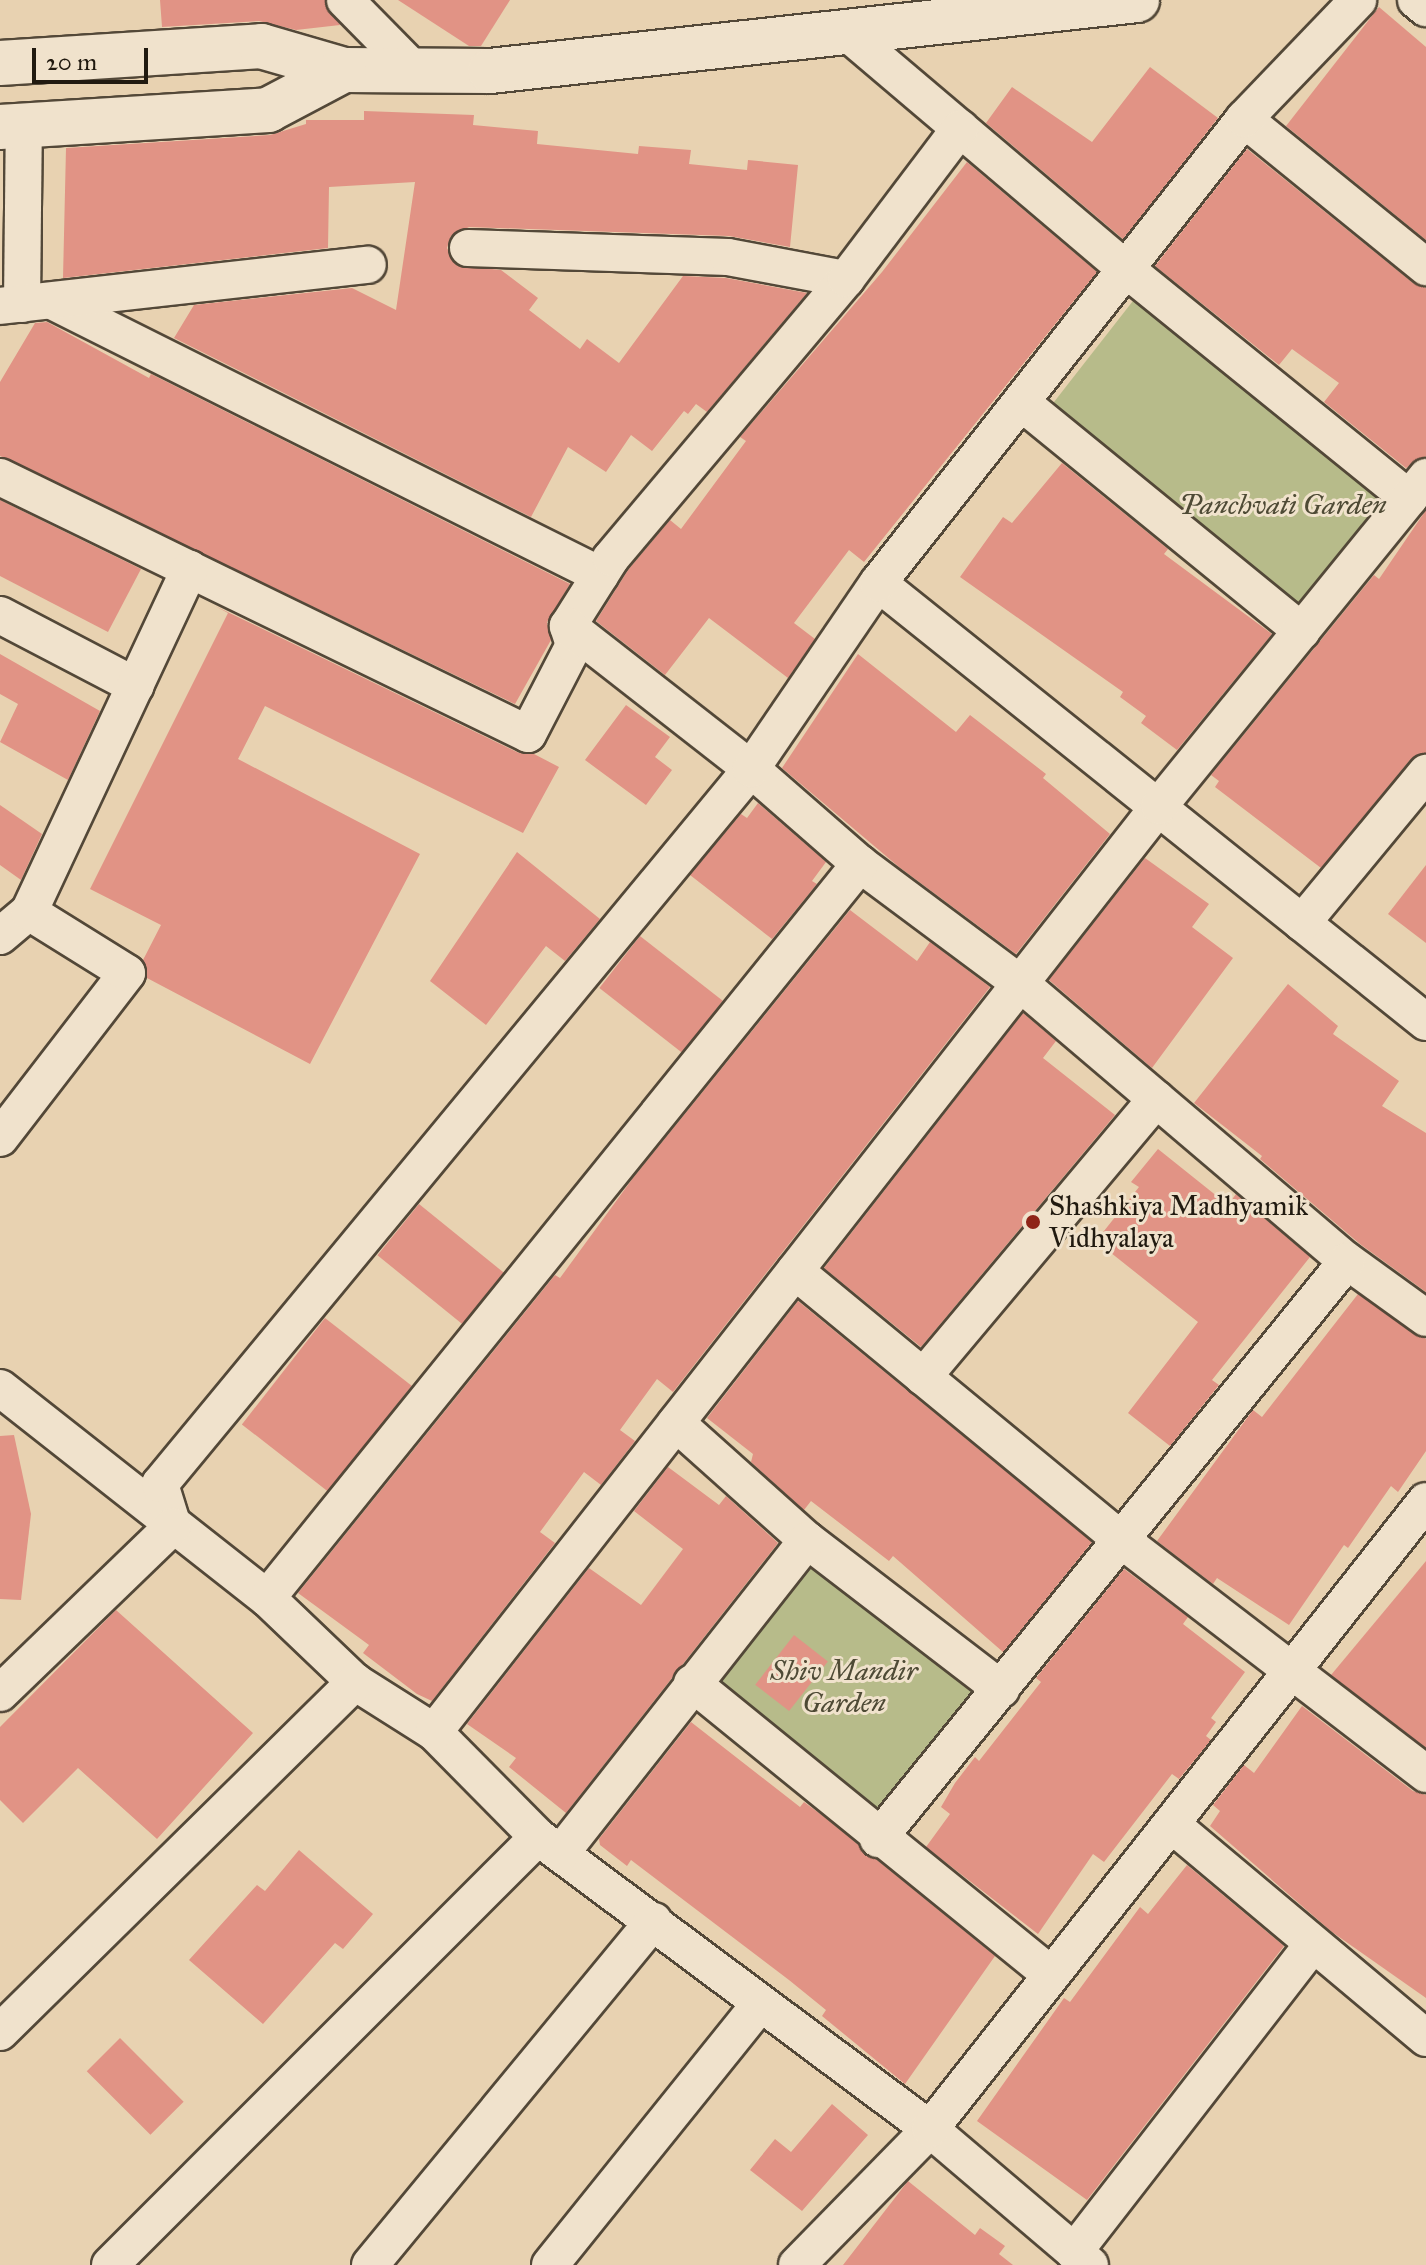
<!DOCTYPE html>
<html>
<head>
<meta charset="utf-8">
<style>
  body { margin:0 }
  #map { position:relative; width:1426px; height:2265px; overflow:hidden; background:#e8d2b1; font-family:"IM FELL Great Primer",serif }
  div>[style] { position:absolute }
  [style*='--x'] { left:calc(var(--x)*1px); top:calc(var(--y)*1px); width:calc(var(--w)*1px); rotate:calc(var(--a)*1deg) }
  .green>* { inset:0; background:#b7bb8a; transform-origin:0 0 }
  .building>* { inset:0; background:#e19385; transform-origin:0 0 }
  .roads { filter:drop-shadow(2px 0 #534838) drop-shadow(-2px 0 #534838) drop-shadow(0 2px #534838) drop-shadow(0 -2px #534838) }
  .street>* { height:36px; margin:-18px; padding:0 18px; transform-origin:18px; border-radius:18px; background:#f0e2cc }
  .secondary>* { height:44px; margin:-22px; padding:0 22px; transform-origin:22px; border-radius:22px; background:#f0e2cc }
  .dots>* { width:22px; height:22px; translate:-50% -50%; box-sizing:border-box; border:4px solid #f0e2cc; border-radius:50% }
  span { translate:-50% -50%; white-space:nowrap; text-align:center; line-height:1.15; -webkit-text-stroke:6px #f0e2cc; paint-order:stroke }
  .park-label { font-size:28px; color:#4e4a35; font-style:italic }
  .poi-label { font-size:28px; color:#211a10 }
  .left { translate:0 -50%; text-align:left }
  .scale { position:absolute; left:32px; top:48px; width:116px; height:36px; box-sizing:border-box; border:4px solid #211a10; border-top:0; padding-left:10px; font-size:24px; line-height:28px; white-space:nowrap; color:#211a10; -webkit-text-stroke:6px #f0e2cc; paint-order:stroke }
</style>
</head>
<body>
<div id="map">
  <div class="green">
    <i style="left:1136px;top:297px;width:326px;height:143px;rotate:38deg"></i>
    <i style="left:815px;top:1551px;width:218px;height:176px;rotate:39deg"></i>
  </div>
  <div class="building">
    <i style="clip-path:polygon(160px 0,325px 0,340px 25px,296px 30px,259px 21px,162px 27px)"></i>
    <i style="clip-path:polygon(398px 0,510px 0,481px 46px,469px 46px)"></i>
    <i style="clip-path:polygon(1379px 7px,1426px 47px,1426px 240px,1286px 126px)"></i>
    <i style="clip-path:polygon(1150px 67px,1218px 118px,1123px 239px,986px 123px,1012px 87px,1092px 142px)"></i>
    <i style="clip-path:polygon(364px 111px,474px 115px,473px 125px,538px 131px,537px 144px,638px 154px,639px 146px,691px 150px,689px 164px,747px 170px,748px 160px,798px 165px,790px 247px,729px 236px,469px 227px,451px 236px,447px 248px,456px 265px,501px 270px,538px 298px,529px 310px,580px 349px,587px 339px,619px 363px,683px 276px,726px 278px,807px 293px,707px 412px,696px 404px,688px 414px,684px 411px,652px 451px,631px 435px,606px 472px,568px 447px,531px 517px,174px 338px,194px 305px,352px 288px,396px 310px,415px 182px,329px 187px,328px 248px,63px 278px,66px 148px,270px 135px,306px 124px,306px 120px,364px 120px)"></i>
    <i style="clip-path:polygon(1247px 149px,1413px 283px,1426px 288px,1426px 456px,1406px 468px,1324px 402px,1339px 383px,1292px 349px,1279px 365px,1155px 266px)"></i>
    <i style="clip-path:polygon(967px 162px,1097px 272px,864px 562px,849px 550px,794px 623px,815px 639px,788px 678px,709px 618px,665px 675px,596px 621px,628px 570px,670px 520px,681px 529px,746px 441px,740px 437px,882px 272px)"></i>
    <i style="clip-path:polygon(47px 322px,149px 378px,151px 374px,570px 584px,547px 622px,551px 640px,515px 704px,0 456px,0 382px,35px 323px)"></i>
    <i style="clip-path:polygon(1062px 463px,1168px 549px,1164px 554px,1272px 634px,1177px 750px,1141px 723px,1146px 716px,1120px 697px,1123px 692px,960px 577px,1003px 517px,1012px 523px)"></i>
    <i style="clip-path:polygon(0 500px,141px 569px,108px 632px,0 576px)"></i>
    <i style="clip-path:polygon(1426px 510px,1426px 753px,1410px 760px,1321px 868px,1215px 787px,1219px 781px,1211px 775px,1374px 575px,1379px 579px)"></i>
    <i style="clip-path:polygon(215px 606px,519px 753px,534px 754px,559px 767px,523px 833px,265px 706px,238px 759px,420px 854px,310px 1064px,147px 978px,143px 960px,161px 925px,90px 889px,228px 613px)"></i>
    <i style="clip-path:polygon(0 654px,100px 711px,68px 780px,0 742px,18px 704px,0 694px)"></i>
    <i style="clip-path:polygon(858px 654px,956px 732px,970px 715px,1046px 774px,1043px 778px,1110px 834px,1016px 954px,899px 867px,782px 768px)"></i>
    <i style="clip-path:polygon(626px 705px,670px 737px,655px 757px,672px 770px,646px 805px,585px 760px)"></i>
    <i style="clip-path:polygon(758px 803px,826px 862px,812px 881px,817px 884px,772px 939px,690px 875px,741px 814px,747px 818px)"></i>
    <i style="clip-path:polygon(0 805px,42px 834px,21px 880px,0 865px)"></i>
    <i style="clip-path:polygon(517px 852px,600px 919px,565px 961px,546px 946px,486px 1025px,430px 981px)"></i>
    <i style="clip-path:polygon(1145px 858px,1209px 904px,1192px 927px,1233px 958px,1152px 1068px,1049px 980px)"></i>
    <i style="clip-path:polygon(1426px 865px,1426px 943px,1388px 914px)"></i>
    <i style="clip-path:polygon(850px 910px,917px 961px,930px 942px,990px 987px,673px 1392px,657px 1379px,620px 1430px,635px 1441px,601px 1485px,584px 1472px,540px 1532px,555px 1543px,432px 1701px,417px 1694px,363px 1653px,369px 1645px,298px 1593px,555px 1275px,560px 1278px,633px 1178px)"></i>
    <i style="left:640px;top:936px;width:105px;height:66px;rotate:38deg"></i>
    <i style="clip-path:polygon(1288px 984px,1338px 1026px,1333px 1034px,1399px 1081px,1382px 1106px,1426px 1133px,1426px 1292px,1360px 1244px,1260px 1159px,1262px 1156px,1194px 1103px)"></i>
    <i style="clip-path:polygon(1023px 1013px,1056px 1041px,1043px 1058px,1115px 1115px,921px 1347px,824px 1268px)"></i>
    <i style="clip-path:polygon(1158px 1149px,1228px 1205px,1236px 1194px,1310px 1257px,1212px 1380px,1219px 1385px,1170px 1446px,1128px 1413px,1198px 1322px,1096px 1241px,1139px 1187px,1131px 1182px)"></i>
    <i style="left:419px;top:1204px;width:109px;height:66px;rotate:39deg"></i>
    <i style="clip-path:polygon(1358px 1294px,1426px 1339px,1426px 1451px,1398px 1492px,1391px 1486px,1348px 1548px,1344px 1545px,1289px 1625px,1217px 1578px,1213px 1584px,1157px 1541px,1253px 1410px,1262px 1417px)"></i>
    <i style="clip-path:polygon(798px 1301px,1092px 1542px,1003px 1652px,893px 1556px,889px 1561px,811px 1501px,804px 1510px,751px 1462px,753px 1454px,707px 1418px)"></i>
    <i style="left:325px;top:1318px;width:110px;height:135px;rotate:38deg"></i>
    <i style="clip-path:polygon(14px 1435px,31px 1514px,21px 1600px,0 1599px,0 1436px)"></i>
    <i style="clip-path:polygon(668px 1467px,719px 1505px,726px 1496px,778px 1543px,566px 1813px,509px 1767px,516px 1758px,467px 1724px,589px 1568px,641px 1605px,683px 1549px,634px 1511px)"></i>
    <i style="clip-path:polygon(1426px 1561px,1426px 1748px,1331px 1675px)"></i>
    <i style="clip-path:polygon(1124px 1569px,1188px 1617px,1183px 1624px,1245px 1672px,1211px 1718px,1216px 1722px,1206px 1736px,1211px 1740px,1179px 1779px,1172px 1774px,1104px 1862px,1093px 1854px,1038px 1934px,926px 1847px,950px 1814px,941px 1807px,955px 1783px,975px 1757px,979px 1761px,1041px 1682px,1036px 1678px)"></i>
    <i style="clip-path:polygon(116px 1610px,253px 1733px,157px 1839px,78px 1768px,23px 1823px,0 1800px,0 1727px)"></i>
    <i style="left:794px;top:1635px;width:43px;height:63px;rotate:38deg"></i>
    <i style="clip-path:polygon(1302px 1706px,1413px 1791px,1426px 1795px,1426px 1998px,1332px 1932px,1210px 1826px,1220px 1811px,1213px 1805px,1244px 1765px,1254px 1773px)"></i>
    <i style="clip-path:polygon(691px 1722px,800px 1807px,804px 1802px,823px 1816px,995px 1956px,905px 2084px,822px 2016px,826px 2010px,789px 1980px,631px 1860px,627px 1866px,600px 1845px,599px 1839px)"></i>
    <i style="clip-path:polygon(299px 1850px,373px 1914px,343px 1949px,335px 1943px,263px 2024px,189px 1960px,257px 1885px,265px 1891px)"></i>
    <i style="clip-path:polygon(1187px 1865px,1284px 1946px,1087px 2200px,977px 2121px,1064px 1998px,1070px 2002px,1140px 1907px,1148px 1914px)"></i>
    <i style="left:120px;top:2038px;width:90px;height:47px;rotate:45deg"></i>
    <i style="clip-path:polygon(832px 2104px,868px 2135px,802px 2211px,750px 2170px,775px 2139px,791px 2152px)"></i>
    <i style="clip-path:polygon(908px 2181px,975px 2235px,980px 2228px,1005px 2246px,999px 2254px,1013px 2265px,843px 2265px)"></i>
  </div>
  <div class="roads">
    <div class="street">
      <i style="--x:345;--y:0;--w:100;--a:45.4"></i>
      <i style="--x:1416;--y:0;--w:13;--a:39"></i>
      <i style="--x:845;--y:31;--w:370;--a:40.3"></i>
      <i style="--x:1127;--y:270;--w:363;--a:39"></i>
      <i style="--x:1244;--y:119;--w:235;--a:39.1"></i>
      <i style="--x:468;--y:248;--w:260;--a:2"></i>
      <i style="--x:728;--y:257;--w:120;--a:10.6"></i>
      <i style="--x:52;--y:301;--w:613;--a:26.57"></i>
      <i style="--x:22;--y:304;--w:178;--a:-89.4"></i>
      <i style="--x:0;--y:306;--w:370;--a:-6.4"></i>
      <i style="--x:1022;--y:403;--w:361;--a:39.2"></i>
      <i style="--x:0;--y:477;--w:587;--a:25.95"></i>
      <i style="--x:528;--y:734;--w:100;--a:-62.7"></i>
      <i style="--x:574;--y:645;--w:20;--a:-108"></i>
      <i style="--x:568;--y:626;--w:80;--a:-57.7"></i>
      <i style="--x:611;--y:558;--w:365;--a:-49.9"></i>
      <i style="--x:846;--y:279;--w:189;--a:-52.9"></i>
      <i style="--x:878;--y:583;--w:702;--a:38.7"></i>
      <i style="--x:0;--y:615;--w:153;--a:27.6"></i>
      <i style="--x:568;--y:626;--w:232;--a:38"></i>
      <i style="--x:751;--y:769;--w:145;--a:41.1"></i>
      <i style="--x:860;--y:864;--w:201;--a:36.7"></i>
      <i style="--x:1021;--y:984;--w:428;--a:40.4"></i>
      <i style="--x:1347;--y:1261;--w:97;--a:35.8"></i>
      <i style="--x:1302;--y:923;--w:195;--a:-50.4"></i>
      <i style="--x:0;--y:936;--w:38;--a:-40"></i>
      <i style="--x:29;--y:912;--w:379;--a:-64.9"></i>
      <i style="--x:0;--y:1138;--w:208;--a:-52.4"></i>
      <i style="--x:127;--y:973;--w:115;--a:-148.1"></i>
      <i style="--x:795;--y:1271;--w:426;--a:39.5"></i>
      <i style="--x:1124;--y:1542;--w:381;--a:37.5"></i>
      <i style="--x:923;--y:1377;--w:363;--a:-50"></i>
      <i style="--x:0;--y:1388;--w:340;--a:38.2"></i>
      <i style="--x:267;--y:1598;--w:122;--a:43.7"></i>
      <i style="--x:355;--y:1682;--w:93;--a:32.3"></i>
      <i style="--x:434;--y:1732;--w:148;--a:45.3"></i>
      <i style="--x:538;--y:1837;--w:489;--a:36.7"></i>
      <i style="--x:930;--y:2129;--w:210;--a:40.4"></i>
      <i style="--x:676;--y:1423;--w:176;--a:41.8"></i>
      <i style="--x:807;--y:1540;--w:245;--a:37.5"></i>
      <i style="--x:173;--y:1526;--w:44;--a:-107.2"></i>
      <i style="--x:160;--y:1484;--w:928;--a:-50.42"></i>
      <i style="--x:751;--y:769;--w:225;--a:-55.7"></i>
      <i style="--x:878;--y:583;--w:591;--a:-51.73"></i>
      <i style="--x:1244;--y:119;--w:165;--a:-46.2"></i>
      <i style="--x:267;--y:1598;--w:944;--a:-51.07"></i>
      <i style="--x:692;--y:1683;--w:463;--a:39.1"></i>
      <i style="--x:0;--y:1693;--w:240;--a:-44"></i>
      <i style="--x:434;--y:1732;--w:1176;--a:-51.94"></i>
      <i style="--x:1159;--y:806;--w:424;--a:-50.9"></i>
      <i style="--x:1171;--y:1824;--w:333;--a:40"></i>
      <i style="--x:878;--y:1839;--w:744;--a:-50.94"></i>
      <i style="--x:561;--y:1853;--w:398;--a:-51.8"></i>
      <i style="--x:0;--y:2032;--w:499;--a:-44.6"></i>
      <i style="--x:1074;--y:2252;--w:387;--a:-52.2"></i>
      <i style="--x:110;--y:2265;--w:605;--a:-45"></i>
      <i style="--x:370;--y:2265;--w:446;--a:-50.5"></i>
      <i style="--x:550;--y:2265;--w:335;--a:-51.2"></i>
      <i style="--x:797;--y:2265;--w:190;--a:-45.6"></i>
      <i style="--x:930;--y:2129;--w:800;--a:-51.7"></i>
    </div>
    <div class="secondary">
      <i style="--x:0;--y:63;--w:262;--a:-3.7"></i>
      <i style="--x:261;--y:46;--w:86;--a:16.1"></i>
      <i style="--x:344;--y:70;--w:146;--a:0.4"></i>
      <i style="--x:490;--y:71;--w:651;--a:-6.26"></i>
      <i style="--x:0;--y:127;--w:269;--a:-3.6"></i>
      <i style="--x:268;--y:110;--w:86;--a:-27.8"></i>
    </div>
  </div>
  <div class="dots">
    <i style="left:1033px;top:1222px;background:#8f2418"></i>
  </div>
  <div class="park-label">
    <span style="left:1283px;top:505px">Panchvati Garden</span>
    <span style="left:844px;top:1687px">Shiv Mandir<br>Garden</span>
  </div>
  <div class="poi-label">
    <span class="left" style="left:1049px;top:1222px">Shashkiya Madhyamik<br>Vidhyalaya</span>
  </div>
  <div class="scale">20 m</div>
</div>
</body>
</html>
